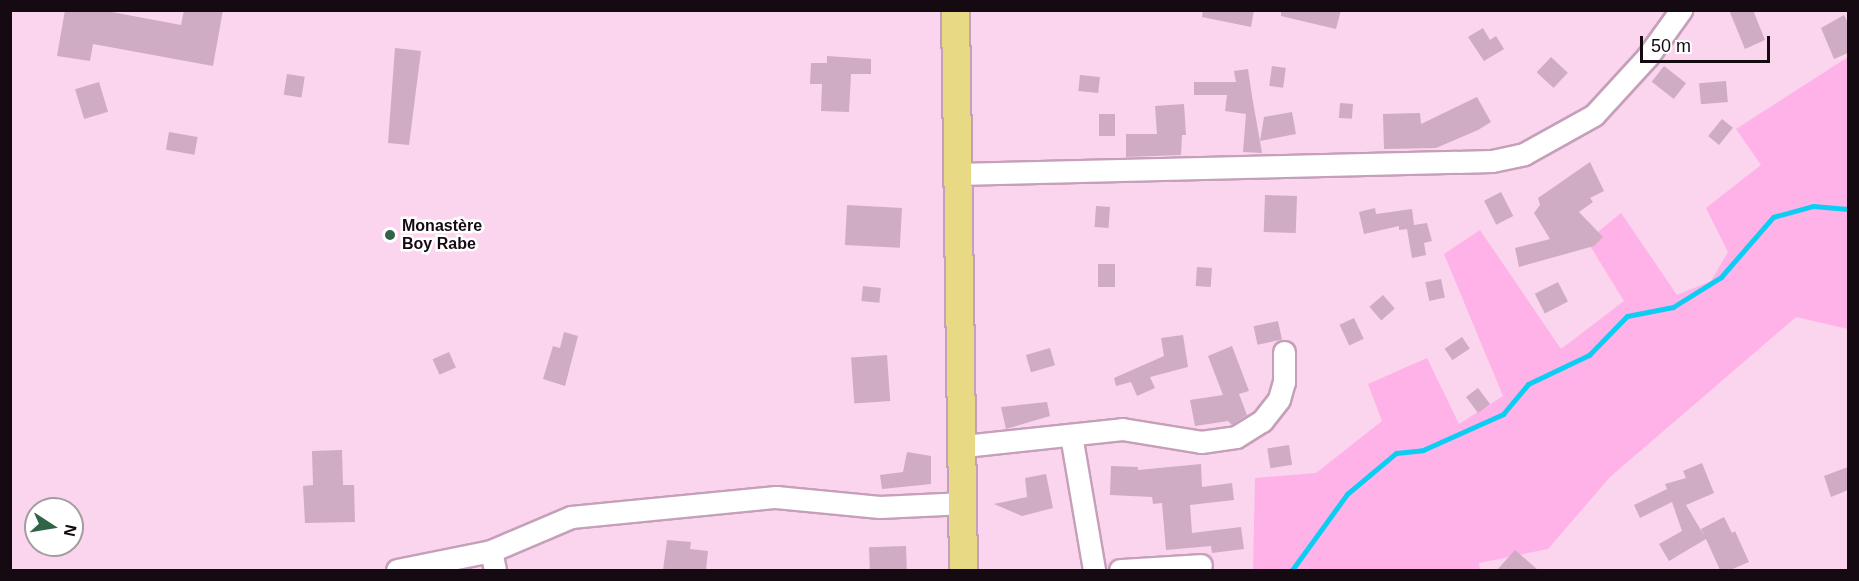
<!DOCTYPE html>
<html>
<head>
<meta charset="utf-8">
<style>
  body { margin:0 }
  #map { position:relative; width:1859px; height:581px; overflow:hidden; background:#fbd4ee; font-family:Helvetica,sans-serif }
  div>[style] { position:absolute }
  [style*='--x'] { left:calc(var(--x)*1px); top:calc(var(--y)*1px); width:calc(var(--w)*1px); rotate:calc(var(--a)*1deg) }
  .green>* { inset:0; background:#ffb2e8 }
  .stream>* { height:5px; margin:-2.5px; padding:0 2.5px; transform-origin:2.5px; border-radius:2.5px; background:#0ecdf3 }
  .building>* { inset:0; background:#d0abc4; transform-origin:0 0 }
  .roads { filter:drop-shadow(2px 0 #c5a0b9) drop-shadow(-2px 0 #c5a0b9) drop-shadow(0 2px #c5a0b9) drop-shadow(0 -2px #c5a0b9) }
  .minor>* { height:21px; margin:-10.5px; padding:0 10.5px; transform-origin:10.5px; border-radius:10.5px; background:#fff }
  .major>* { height:27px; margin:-13.5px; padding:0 13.5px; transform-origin:13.5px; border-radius:13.5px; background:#e8d985 }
  .dots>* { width:16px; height:16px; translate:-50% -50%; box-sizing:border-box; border:3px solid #fff; border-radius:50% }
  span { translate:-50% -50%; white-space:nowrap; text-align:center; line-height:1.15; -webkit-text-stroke:5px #fff; paint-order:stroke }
  .poi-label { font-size:16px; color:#150912; font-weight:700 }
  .left { translate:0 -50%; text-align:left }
  .frame { position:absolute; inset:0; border:12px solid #150912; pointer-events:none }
  .north { position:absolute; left:24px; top:497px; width:60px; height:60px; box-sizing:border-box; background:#fff; border:2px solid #a19da0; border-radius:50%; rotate:102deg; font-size:16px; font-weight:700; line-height:24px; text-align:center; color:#150912 }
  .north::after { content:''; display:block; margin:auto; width:21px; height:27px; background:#306347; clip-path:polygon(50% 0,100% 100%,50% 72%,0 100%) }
  .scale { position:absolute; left:1640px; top:36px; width:130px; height:27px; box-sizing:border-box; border:3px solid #150912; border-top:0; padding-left:8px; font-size:18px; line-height:21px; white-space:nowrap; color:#150912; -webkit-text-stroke:4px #fff; paint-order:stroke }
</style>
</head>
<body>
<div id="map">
  <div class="green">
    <i style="clip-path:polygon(1848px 57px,1848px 329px,1796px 317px,1610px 477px,1548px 549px,1479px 563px,1480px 570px,1253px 570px,1255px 478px,1316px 473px,1382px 421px,1368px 384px,1427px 358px,1459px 424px,1503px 396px,1444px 254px,1480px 230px,1561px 349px,1624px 301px,1587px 241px,1621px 213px,1677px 295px,1711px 281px,1728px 252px,1706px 208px,1761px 165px,1736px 129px)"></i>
  </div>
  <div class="stream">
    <i style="--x:1292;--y:570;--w:94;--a:-54.1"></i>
    <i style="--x:1347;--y:494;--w:64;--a:-39.9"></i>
    <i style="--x:1396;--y:453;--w:27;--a:-6"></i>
    <i style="--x:1423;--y:450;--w:88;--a:-24.2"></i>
    <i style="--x:1503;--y:414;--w:39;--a:-50"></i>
    <i style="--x:1528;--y:384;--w:68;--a:-25.4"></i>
    <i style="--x:1589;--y:355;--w:54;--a:-45.7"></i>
    <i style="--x:1627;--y:316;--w:47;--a:-11.1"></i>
    <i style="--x:1673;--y:307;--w:57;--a:-32"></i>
    <i style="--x:1721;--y:277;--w:79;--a:-49.1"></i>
    <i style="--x:1773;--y:217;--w:41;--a:-15.4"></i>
    <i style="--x:1813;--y:206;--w:35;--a:5"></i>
  </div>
  <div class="building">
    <i style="clip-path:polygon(65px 10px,101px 10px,181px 25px,184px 10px,223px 10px,213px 66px,93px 44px,90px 61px,57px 56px)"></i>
    <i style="clip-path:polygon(1203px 10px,1254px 10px,1251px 27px,1202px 17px)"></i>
    <i style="clip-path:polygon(1281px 10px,1341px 10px,1336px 29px,1281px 16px)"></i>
    <i style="clip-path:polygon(1729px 10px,1753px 10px,1765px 40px,1745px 49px)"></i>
    <i style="clip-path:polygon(1844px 15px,1848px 23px,1848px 53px,1834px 59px,1821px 28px)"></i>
    <i style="clip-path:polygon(1483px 28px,1490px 40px,1496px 36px,1504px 49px,1484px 61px,1468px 37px)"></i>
    <i style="clip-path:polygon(395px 48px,421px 51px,409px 145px,388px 143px)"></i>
    <i style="clip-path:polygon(827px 56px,871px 59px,871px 74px,851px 74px,849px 112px,821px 111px,822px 84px,810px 84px,811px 63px,827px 63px)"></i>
    <i style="left:1551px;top:57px;width:23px;height:21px;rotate:43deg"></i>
    <i style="left:1272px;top:66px;width:14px;height:20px;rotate:8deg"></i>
    <i style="left:1664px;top:66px;width:28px;height:20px;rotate:38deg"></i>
    <i style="clip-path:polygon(1248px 69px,1252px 96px,1262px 153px,1243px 152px,1246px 114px,1225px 111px,1227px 95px,1194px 95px,1194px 82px,1236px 82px,1234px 71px)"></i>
    <i style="left:287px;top:74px;width:18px;height:21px;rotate:9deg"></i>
    <i style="left:1080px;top:75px;width:20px;height:16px;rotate:6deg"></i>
    <i style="left:1726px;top:81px;width:21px;height:27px;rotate:85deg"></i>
    <i style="left:99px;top:82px;width:31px;height:25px;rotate:73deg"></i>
    <i style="clip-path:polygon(1477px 97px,1491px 122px,1478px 130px,1436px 148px,1384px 149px,1383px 114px,1420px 113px,1421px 124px)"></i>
    <i style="left:1340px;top:103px;width:13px;height:15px;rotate:4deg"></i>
    <i style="clip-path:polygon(1184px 104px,1186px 135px,1182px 135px,1181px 155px,1126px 157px,1126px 134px,1157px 134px,1155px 106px)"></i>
    <i style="clip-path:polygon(1292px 112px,1296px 134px,1260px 141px,1264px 117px)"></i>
    <i style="left:1099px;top:114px;width:16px;height:22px"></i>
    <i style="left:1722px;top:119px;width:14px;height:22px;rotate:39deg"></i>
    <i style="left:169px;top:132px;width:29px;height:18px;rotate:10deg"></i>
    <i style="clip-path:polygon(1590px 162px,1604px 191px,1590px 198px,1593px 202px,1579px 212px,1603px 237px,1594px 246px,1519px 267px,1515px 248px,1550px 239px,1534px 213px,1540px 205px,1538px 198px)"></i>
    <i style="left:1501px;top:192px;width:27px;height:19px;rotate:63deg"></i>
    <i style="left:1265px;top:195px;width:32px;height:37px;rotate:2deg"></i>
    <i style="left:847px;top:205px;width:55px;height:40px;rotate:3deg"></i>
    <i style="left:1096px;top:206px;width:14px;height:21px;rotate:4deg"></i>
    <i style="clip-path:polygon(1375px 208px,1376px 214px,1412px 209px,1414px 225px,1427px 223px,1432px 241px,1424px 243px,1426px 255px,1412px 258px,1407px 229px,1399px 230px,1399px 226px,1364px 234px,1359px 212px)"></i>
    <i style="left:1098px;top:264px;width:17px;height:23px"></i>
    <i style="left:1197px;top:267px;width:15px;height:19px;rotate:4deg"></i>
    <i style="left:1441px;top:279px;width:19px;height:16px;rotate:78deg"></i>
    <i style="left:1558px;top:282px;width:22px;height:26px;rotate:63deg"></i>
    <i style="left:863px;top:286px;width:18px;height:15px;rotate:6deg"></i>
    <i style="left:1383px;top:295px;width:18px;height:18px;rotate:49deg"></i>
    <i style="left:1354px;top:318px;width:23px;height:16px;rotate:65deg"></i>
    <i style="left:1278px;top:321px;width:19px;height:25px;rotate:78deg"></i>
    <i style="clip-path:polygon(564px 332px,578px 336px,565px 386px,543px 379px,553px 346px,560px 348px)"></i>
    <i style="clip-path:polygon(1183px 335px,1188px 367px,1150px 377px,1155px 388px,1137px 396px,1131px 382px,1116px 386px,1114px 378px,1164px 356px,1161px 338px)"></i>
    <i style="left:1462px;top:337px;width:14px;height:21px;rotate:56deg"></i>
    <i style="clip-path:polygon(1232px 346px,1249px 391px,1239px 394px,1247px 415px,1232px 425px,1228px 421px,1195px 426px,1190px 400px,1223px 395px,1208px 356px)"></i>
    <i style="left:1050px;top:348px;width:18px;height:25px;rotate:74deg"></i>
    <i style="left:449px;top:352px;width:17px;height:18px;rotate:66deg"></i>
    <i style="left:887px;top:355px;width:46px;height:36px;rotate:86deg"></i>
    <i style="left:1478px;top:388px;width:20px;height:15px;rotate:53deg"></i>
    <i style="clip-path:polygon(1047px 402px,1050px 416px,1006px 429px,1001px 407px)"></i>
    <i style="left:1289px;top:445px;width:20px;height:22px;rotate:81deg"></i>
    <i style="clip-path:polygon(342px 450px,343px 485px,354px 485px,355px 522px,305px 523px,303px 486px,313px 485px,312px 451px)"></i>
    <i style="clip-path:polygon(907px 452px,931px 456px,931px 484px,882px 489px,880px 475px,903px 472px)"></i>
    <i style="clip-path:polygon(1702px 463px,1714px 493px,1686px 505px,1705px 537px,1701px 529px,1724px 517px,1732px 533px,1735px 531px,1749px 562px,1730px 570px,1720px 570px,1706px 539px,1669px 561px,1659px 544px,1682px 531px,1672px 502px,1640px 518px,1634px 505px,1667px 489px,1665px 484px,1686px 478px,1683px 471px)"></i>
    <i style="clip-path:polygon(1201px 464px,1202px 487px,1232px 483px,1234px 500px,1190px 505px,1192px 533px,1241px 527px,1244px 549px,1212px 553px,1211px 546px,1166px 550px,1162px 503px,1153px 504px,1152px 497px,1110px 495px,1111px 466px,1138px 467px,1138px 470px)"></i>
    <i style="clip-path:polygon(1848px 467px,1848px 490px,1831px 497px,1824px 476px)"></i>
    <i style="clip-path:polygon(1046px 474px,1053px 508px,1022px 516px,994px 504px,1027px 497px,1025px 478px)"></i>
    <i style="clip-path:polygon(667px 540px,691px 542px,690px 549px,708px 551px,706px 570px,663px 570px)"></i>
    <i style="left:906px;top:546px;width:24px;height:37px;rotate:88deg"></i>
    <i style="clip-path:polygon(1515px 550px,1538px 570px,1497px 570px)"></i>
  </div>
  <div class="roads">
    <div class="minor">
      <i style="--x:957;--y:174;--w:535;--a:-1.39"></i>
      <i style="--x:1492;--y:161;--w:33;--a:-12"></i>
      <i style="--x:1524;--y:154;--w:80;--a:-29.1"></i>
      <i style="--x:1594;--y:115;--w:80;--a:-47.5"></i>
      <i style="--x:1648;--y:56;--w:57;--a:-54.3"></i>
      <i style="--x:1071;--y:435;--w:137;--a:80.3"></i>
      <i style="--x:964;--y:446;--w:159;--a:-6.1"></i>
      <i style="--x:1122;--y:429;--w:80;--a:9.3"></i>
      <i style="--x:1201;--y:442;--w:35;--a:-8"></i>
      <i style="--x:1236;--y:437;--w:31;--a:-32"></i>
      <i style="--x:1262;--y:421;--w:28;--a:-52"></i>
      <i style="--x:1279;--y:399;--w:18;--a:-74"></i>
      <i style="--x:1284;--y:382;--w:30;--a:-90"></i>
      <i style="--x:491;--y:551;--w:19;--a:78"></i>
      <i style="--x:397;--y:570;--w:96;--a:-11.4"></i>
      <i style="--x:491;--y:551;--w:87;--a:-23"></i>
      <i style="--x:571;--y:517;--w:206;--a:-5.6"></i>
      <i style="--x:776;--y:497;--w:104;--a:5.5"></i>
      <i style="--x:880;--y:507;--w:85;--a:-2.7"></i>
      <i style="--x:1120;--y:570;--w:81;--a:-3.5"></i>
    </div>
    <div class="major">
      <i style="--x:955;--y:10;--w:560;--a:89.18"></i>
    </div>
  </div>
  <div class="dots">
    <i style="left:390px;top:235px;background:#306347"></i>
  </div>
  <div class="poi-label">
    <span class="left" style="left:402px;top:235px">Monastère<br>Boy Rabe</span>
  </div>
  <div class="frame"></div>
  <div class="north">N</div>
  <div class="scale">50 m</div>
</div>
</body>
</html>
